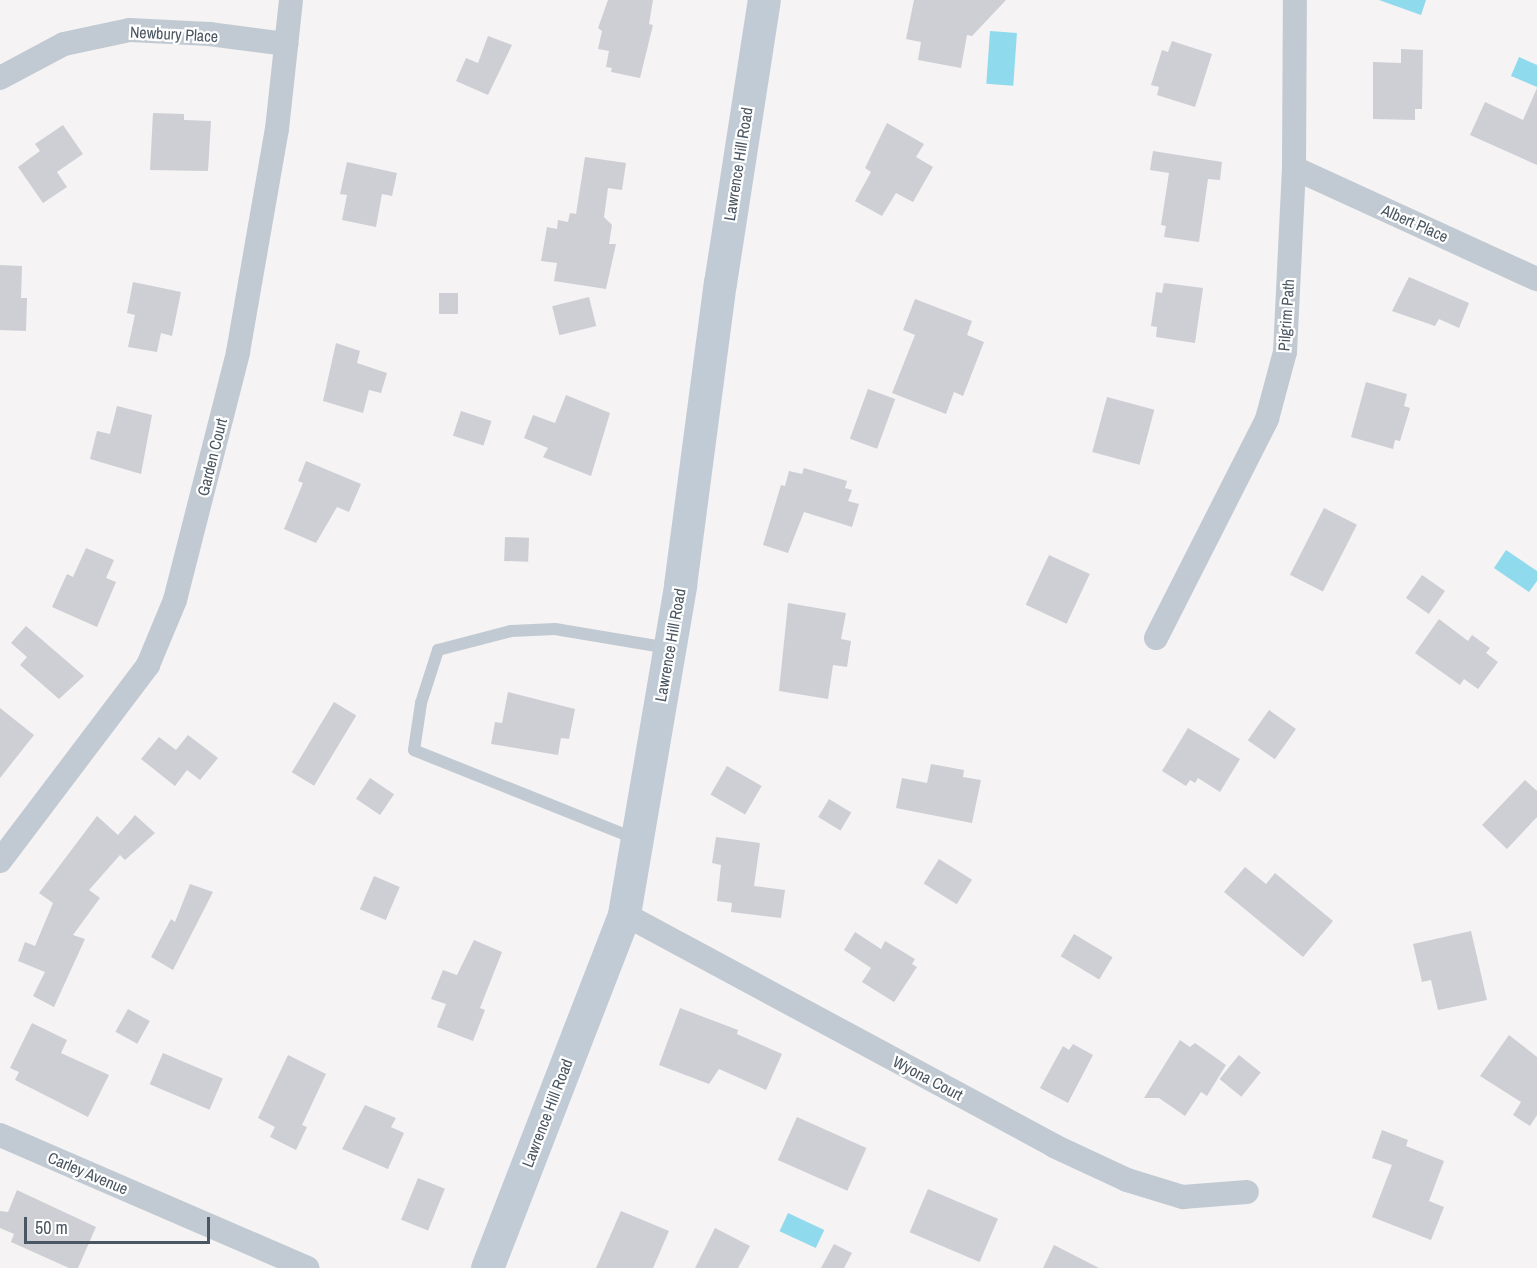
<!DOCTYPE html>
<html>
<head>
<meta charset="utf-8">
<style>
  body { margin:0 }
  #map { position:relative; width:1537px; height:1268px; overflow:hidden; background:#f5f3f3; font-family:"Archivo Narrow",sans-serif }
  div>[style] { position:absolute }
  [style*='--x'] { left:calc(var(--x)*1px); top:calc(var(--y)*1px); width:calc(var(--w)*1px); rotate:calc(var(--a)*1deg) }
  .water>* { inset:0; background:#90daee; transform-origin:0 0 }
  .building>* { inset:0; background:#cdcfd5; transform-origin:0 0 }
  .service>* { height:12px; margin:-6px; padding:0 6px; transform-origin:6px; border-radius:6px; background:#c1cad2 }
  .minor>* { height:24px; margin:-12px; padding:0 12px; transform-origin:12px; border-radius:12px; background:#c1cad2 }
  .secondary>* { height:33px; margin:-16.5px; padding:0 16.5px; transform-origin:16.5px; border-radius:16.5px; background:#c1cbd6 }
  span { translate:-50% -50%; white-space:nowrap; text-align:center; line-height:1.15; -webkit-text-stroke:4.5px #fff; paint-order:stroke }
  .street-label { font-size:16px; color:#4a5661 }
  .scale { position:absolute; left:24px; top:1217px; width:186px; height:27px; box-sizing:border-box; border:3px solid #4a5661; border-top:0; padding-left:8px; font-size:18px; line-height:21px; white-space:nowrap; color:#4a5661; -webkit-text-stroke:4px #fff; paint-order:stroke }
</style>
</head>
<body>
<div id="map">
  <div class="water">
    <i style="clip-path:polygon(1379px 0,1426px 0,1421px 15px)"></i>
    <i style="left:990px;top:31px;width:27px;height:53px;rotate:4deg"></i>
    <i style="clip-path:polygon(1519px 57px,1537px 65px,1537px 87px,1511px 76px)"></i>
    <i style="clip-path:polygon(1506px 550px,1537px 571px,1537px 581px,1529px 592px,1494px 568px)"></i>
    <i style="left:788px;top:1213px;width:40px;height:20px;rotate:25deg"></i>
  </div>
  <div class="building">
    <i style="clip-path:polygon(608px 0,653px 0,649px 24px,653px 25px,640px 78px,611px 72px,612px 68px,606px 67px,609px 51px,598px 49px,602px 31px,598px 28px)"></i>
    <i style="clip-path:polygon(914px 0,1006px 0,972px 36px,967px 35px,961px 68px,918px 60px,921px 42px,906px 39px)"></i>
    <i style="clip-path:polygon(488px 36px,512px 45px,488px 95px,456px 81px,466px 58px,478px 63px)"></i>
    <i style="clip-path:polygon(1172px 41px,1212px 54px,1195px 107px,1157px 95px,1159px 87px,1151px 85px,1162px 50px,1168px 52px)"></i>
    <i style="clip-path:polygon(1401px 49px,1423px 50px,1422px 109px,1415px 109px,1415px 120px,1373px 119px,1373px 62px,1401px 63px)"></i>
    <i style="clip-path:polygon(1537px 88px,1537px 165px,1470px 135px,1485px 102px,1523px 120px)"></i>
    <i style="clip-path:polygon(153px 113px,184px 114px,184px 120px,211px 121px,208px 171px,150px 170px)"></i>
    <i style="clip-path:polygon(887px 123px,924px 144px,916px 157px,933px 167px,913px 202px,896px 193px,882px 216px,855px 201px,871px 172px,865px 168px)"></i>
    <i style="clip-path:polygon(63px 125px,83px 154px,57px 172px,67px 187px,43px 203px,18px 167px,40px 151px,35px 144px)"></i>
    <i style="clip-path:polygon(1153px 151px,1222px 162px,1220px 180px,1208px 179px,1199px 242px,1164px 237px,1166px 226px,1161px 225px,1169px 173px,1150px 170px)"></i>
    <i style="clip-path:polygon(585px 157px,626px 163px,622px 190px,608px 188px,604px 217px,612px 225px,609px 244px,616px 244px,606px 289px,554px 281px,557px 263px,541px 261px,547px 227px,557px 229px,558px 220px,568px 222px,570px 213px,576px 214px)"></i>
    <i style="clip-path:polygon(347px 162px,397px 173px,392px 196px,382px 194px,376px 227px,342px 220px,347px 195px,340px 194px)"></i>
    <i style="clip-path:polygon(0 265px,22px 266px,21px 298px,27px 298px,26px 331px,0 330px)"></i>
    <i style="clip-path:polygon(1409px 277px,1469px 303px,1459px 328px,1439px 319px,1435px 326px,1392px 311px)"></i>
    <i style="clip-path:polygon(133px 282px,181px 292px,172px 336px,161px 333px,157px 352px,128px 347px,135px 315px,127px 313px)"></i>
    <i style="clip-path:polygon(1164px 283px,1203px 288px,1195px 343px,1156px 337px,1157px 327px,1151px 326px,1156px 292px,1162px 293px)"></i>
    <i style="left:439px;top:293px;width:19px;height:21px"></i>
    <i style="left:589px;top:297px;width:30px;height:38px;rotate:76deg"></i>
    <i style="clip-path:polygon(915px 299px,972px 321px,967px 335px,984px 342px,963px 396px,954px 392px,946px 414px,892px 393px,915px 335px,903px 330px)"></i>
    <i style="clip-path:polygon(336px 343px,360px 351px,357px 363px,387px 373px,381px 393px,369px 390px,363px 413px,323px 401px)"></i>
    <i style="clip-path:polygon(1366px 382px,1407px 394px,1404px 406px,1410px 408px,1400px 441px,1395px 440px,1393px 449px,1351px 437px)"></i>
    <i style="left:868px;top:389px;width:29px;height:53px;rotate:20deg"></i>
    <i style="clip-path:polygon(566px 395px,610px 413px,591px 476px,543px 457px,548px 448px,524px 438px,533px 415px,555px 423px)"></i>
    <i style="left:1107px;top:397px;width:49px;height:57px;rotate:15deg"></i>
    <i style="clip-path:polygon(117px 406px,152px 415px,141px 474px,90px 459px,97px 431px,110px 434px)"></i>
    <i style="left:461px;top:411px;width:32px;height:26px;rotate:18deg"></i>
    <i style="clip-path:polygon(306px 461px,361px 484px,349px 512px,337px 507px,316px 543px,284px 529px,303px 483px,298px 481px)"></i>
    <i style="clip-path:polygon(804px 468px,847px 481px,845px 488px,852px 490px,848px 501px,859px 504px,852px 527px,804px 512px,788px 553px,763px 545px,781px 485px,785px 486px,789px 471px,802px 474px)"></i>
    <i style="left:1324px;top:508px;width:37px;height:75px;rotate:27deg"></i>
    <i style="left:505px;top:537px;width:24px;height:24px;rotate:2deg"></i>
    <i style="clip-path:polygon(86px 548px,114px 560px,106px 578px,116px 582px,97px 627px,52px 607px,67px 574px,73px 577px)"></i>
    <i style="left:1049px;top:555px;width:45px;height:55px;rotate:25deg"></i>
    <i style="left:1422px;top:575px;width:28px;height:28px;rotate:35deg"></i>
    <i style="clip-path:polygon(788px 603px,846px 613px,841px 639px,851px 641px,847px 667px,833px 665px,828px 699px,779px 691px)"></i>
    <i style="clip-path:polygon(1439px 619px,1468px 641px,1472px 635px,1490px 648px,1486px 653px,1498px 662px,1478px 689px,1464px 679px,1460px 685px,1415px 653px)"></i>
    <i style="clip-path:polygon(26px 626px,84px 676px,59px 699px,20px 665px,27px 657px,11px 643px)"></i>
    <i style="clip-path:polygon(508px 692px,575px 709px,569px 739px,561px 738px,558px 755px,491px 744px,495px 722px,502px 723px)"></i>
    <i style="left:334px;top:702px;width:26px;height:82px;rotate:31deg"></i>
    <i style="clip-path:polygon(0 708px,34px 735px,0 778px)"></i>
    <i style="left:1269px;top:710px;width:33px;height:37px;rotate:35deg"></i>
    <i style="clip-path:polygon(1188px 728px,1240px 759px,1220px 792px,1198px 778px,1195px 783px,1190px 780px,1186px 786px,1162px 771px)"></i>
    <i style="clip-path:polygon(188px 735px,218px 758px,200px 780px,187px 770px,175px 786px,141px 759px,159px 737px,176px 750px)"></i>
    <i style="clip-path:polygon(931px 764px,964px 770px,963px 777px,981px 780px,972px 823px,896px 808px,902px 778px,927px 783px)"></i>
    <i style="left:727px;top:766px;width:40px;height:33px;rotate:30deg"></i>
    <i style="left:370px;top:778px;width:29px;height:25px;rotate:34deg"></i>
    <i style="clip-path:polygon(1525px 780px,1537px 791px,1537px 817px,1507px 849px,1482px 825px)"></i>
    <i style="left:829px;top:799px;width:26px;height:21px;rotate:31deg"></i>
    <i style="clip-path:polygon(135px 815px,155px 833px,125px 860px,120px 855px,89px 890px,100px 898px,73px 935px,85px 939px,54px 1007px,33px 996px,45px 972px,18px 961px,25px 942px,35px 946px,53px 903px,39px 893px,97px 816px,118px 835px)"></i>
    <i style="clip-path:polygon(716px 837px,760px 843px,754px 886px,785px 890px,781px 918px,731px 912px,732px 903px,717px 901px,721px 865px,712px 863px)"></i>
    <i style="left:939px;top:859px;width:39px;height:29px;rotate:32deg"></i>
    <i style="clip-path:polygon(1245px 867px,1266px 884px,1275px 873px,1333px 921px,1303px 957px,1224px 892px)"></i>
    <i style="left:374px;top:876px;width:28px;height:36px;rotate:23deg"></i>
    <i style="clip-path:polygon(190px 884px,213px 892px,173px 970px,151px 957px,171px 919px,175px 922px)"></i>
    <i style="clip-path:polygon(1471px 931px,1487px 1000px,1438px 1010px,1431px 980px,1422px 982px,1413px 944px)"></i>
    <i style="clip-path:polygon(855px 932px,881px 949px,885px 941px,915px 959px,912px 964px,917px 967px,894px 1002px,862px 982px,871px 968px,844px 950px)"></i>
    <i style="left:1074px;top:934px;width:45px;height:26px;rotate:31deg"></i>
    <i style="clip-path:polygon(474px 940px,502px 952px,480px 1008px,485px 1010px,473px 1041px,437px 1027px,446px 1004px,431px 999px,443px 970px,457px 975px)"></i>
    <i style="clip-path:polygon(680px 1008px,738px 1030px,737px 1034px,782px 1054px,766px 1090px,719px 1069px,709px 1084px,659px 1065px)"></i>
    <i style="left:128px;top:1009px;width:25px;height:26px;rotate:29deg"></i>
    <i style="clip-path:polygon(32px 1023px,67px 1040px,61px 1053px,109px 1075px,88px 1117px,15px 1080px,19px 1072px,10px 1068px)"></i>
    <i style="clip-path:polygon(1509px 1035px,1537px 1057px,1537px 1115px,1530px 1126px,1513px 1115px,1521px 1102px,1480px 1076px)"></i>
    <i style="clip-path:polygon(1180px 1040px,1190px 1047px,1195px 1043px,1226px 1065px,1207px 1096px,1201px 1092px,1185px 1116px,1159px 1098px,1144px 1098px)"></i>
    <i style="clip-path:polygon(1073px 1044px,1093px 1055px,1068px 1103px,1040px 1088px,1063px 1046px,1069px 1050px)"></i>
    <i style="left:163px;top:1053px;width:65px;height:34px;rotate:23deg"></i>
    <i style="clip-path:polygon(288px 1055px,326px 1074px,302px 1125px,307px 1127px,296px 1150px,270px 1137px,275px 1127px,258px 1118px)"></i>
    <i style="left:1239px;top:1055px;width:28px;height:31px;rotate:39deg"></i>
    <i style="clip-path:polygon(365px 1105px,396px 1118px,391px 1127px,404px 1133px,388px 1169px,342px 1149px)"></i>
    <i style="left:797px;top:1117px;width:76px;height:47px;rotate:24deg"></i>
    <i style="clip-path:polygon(1382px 1130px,1408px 1140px,1406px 1146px,1444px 1161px,1429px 1201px,1444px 1207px,1431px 1240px,1372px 1217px,1392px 1165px,1372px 1158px)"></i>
    <i style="left:418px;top:1178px;width:29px;height:45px;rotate:22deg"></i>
    <i style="left:928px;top:1189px;width:76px;height:47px;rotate:23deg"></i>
    <i style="clip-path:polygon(17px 1190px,96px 1227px,78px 1268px,69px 1268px,11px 1242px,14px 1234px,0 1228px,0 1211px,8px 1212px)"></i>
    <i style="clip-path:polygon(621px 1211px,669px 1231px,653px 1268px,596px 1268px)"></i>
    <i style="clip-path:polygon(715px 1228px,750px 1246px,738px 1268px,695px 1268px)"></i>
    <i style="clip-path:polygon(834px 1244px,852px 1253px,844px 1268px,821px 1268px)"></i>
    <i style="clip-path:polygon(1054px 1245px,1099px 1268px,1043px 1268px)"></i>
  </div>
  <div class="service">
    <i style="--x:636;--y:839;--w:239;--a:-158.2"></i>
    <i style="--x:414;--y:750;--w:48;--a:-81.5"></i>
    <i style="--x:421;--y:703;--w:56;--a:-72.2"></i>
    <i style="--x:438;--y:650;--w:75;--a:-14.6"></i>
    <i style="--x:511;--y:631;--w:44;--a:-2.6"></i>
    <i style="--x:555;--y:629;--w:115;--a:9.5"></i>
  </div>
  <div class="minor">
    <i style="--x:0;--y:78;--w:72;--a:-28"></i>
    <i style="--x:64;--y:44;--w:67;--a:-12"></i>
    <i style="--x:130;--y:30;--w:79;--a:2.9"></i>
    <i style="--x:209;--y:34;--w:78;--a:7.4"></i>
    <i style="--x:1294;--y:168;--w:267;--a:24.6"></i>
    <i style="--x:1156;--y:638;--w:246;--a:-63.1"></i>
    <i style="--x:1267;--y:419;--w:69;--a:-75"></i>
    <i style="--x:1285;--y:352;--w:184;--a:-87.2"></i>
    <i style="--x:1294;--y:168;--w:168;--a:-89.7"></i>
    <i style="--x:0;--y:861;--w:246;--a:-52.9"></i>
    <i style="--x:148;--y:665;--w:70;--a:-67.4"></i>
    <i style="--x:175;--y:600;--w:256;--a:-75.7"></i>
    <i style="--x:238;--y:352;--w:226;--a:-80.1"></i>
    <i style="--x:277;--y:129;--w:130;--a:-83.8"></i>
    <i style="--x:624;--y:914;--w:489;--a:28.3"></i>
    <i style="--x:1054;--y:1146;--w:81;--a:25"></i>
    <i style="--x:1127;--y:1180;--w:59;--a:16.9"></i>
    <i style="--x:1183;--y:1197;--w:64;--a:-4.5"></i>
    <i style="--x:0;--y:1135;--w:335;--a:23.4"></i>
  </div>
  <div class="secondary">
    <i style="--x:487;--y:1268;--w:380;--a:-68.8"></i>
    <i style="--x:624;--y:914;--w:334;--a:-80.3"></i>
    <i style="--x:680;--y:585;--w:305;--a:-82.5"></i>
    <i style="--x:720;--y:283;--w:286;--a:-81.2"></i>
  </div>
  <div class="street-label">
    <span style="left:174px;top:34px;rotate:3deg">Newbury Place</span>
    <span style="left:738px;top:164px;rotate:-81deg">Lawrence Hill Road</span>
    <span style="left:1415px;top:223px;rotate:24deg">Albert Place</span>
    <span style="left:1286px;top:315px;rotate:-86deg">Pilgrim Path</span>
    <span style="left:212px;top:457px;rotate:-76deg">Garden Court</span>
    <span style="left:670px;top:645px;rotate:-80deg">Lawrence Hill Road</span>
    <span style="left:928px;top:1078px;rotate:28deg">Wyona Court</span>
    <span style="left:547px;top:1113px;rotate:-69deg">Lawrence Hill Road</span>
    <span style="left:88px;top:1173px;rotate:23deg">Carley Avenue</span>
  </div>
  <div class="scale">50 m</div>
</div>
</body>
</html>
